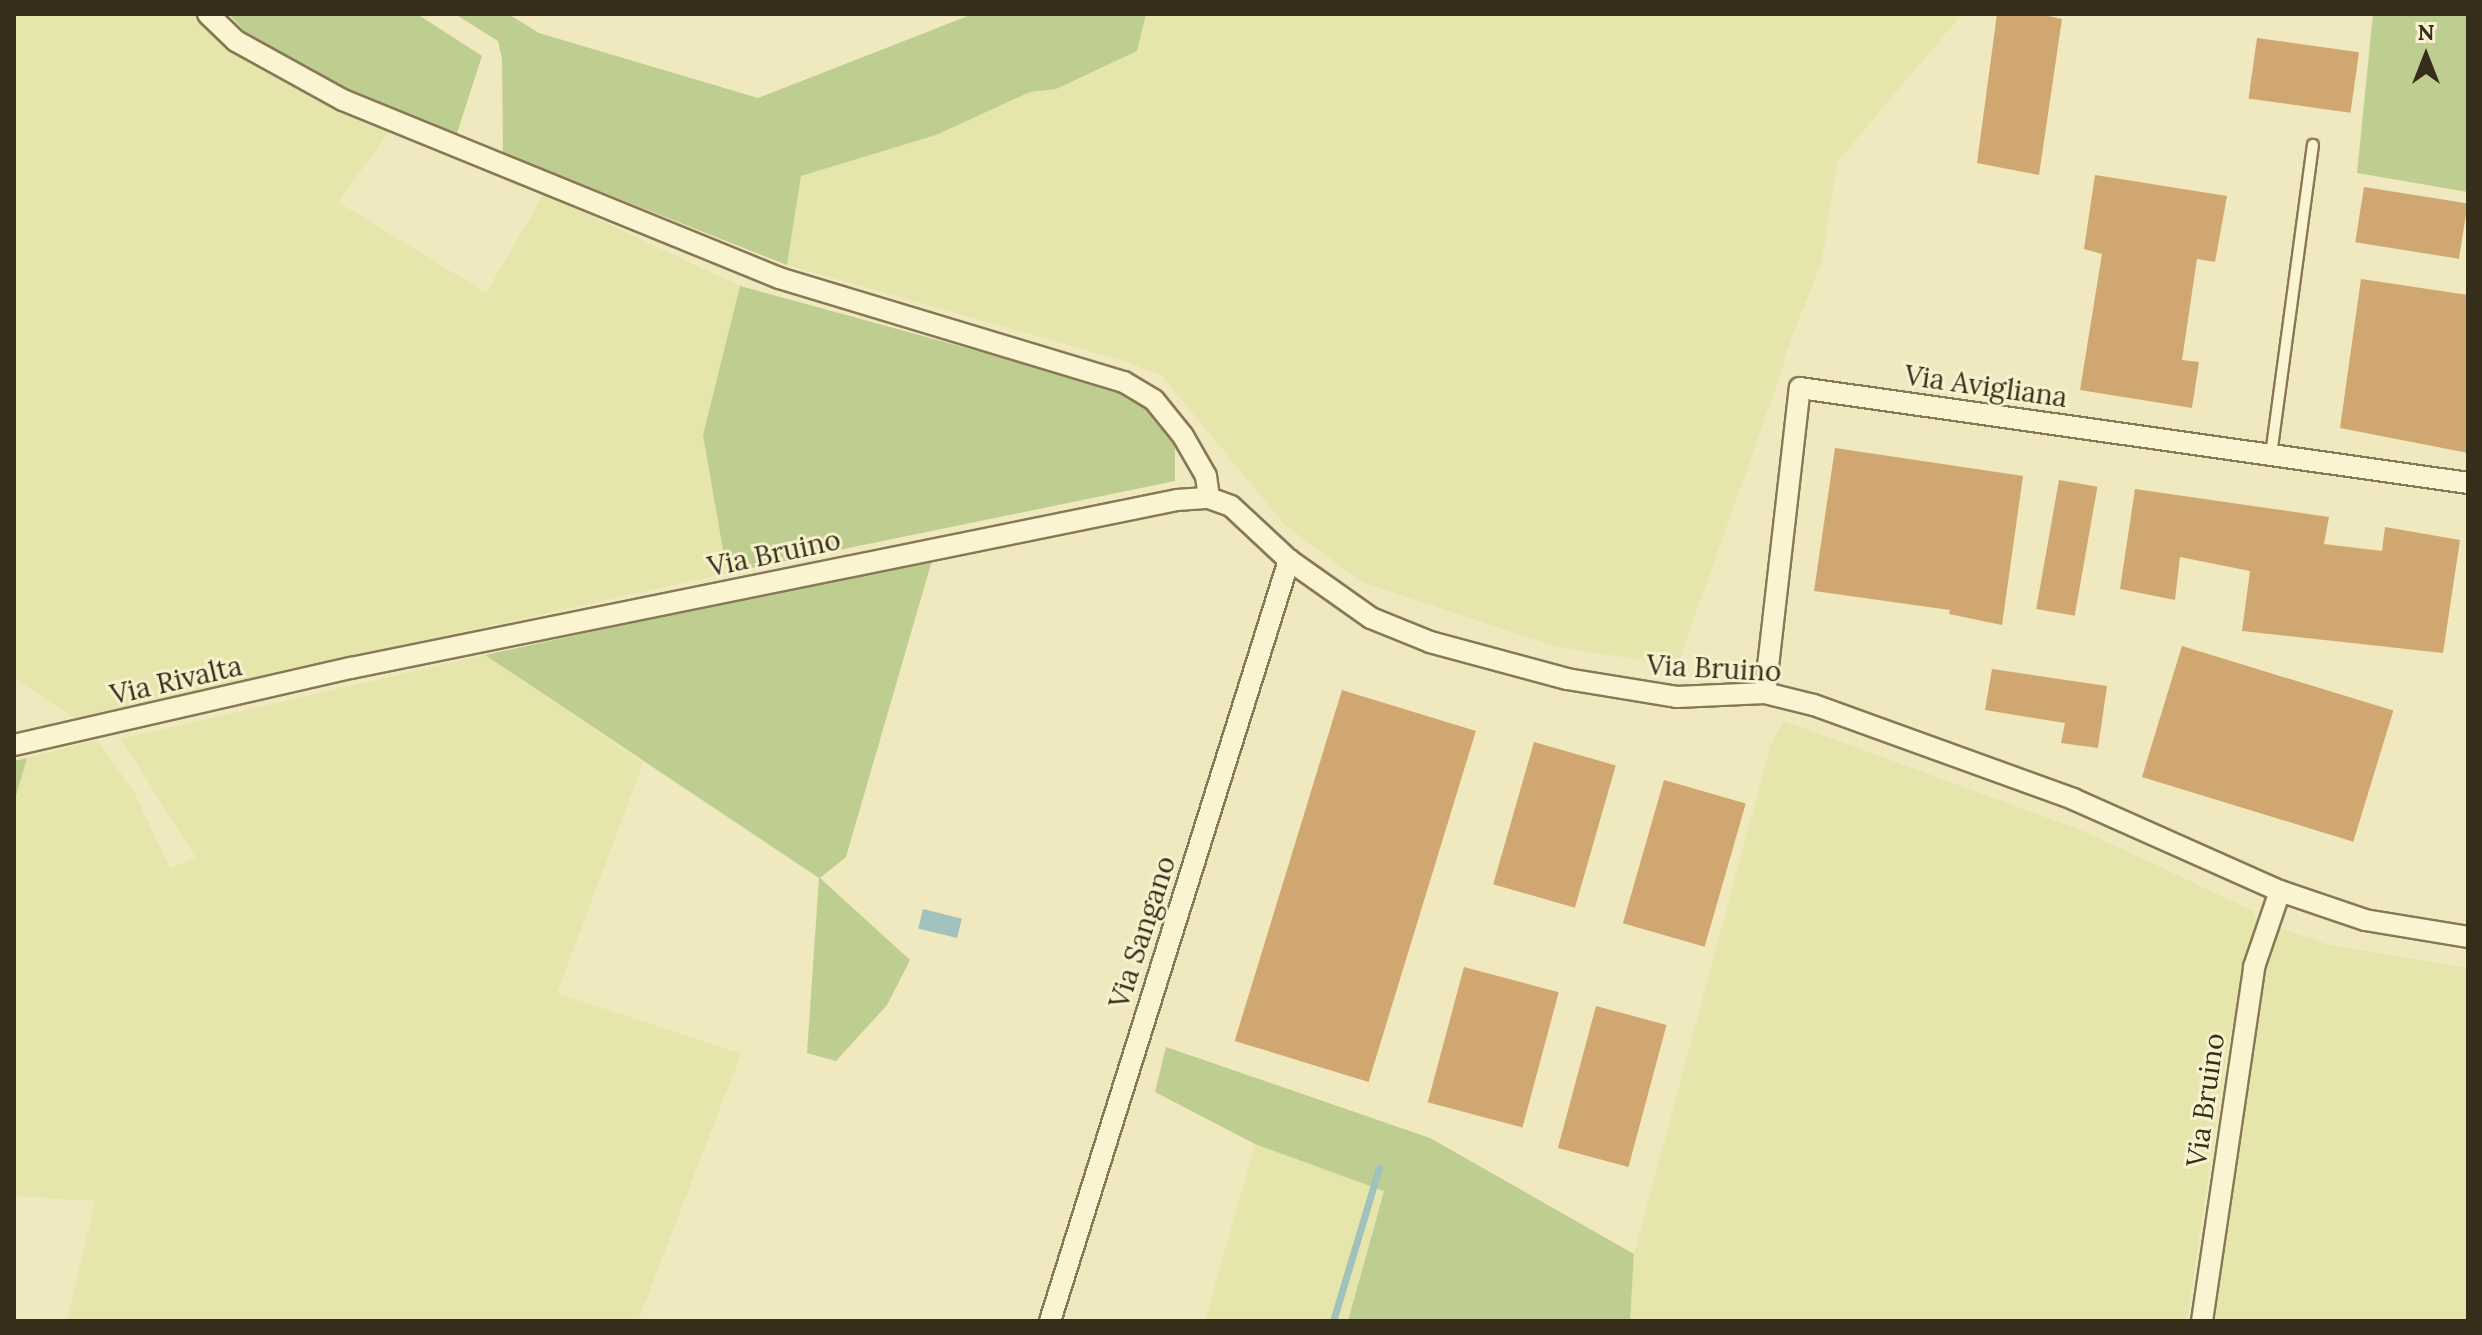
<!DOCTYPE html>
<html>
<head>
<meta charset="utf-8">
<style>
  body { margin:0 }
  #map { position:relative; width:2482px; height:1335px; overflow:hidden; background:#f0e8be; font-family:Lora,serif }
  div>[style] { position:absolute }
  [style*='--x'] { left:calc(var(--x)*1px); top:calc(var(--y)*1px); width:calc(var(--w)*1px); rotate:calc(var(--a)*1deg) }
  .farmland>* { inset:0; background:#e6e5ab }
  .green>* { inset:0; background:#bece91 }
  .water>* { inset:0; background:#a1c1bc; transform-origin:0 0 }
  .stream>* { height:7px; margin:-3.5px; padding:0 3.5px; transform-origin:3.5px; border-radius:3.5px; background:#a1c1bc }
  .building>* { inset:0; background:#d0a771; transform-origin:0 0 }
  .roads { filter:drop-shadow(2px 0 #897856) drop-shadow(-2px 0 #897856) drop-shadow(0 2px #897856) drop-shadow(0 -2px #897856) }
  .lane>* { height:10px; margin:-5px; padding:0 5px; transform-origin:5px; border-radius:5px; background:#faf4d1 }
  .street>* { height:20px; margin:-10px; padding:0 10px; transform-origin:10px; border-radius:10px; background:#faf4d1 }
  span { translate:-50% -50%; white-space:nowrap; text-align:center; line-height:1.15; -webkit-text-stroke:6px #f7f1cd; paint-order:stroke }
  .street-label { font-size:28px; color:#372d1b }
  .frame { position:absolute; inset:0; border:16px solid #372d1b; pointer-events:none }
  .north { position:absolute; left:2386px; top:16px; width:80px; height:80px; -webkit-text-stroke:6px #f7f1cd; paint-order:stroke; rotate:0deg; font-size:22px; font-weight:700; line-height:32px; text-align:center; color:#372d1b }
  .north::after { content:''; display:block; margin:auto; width:28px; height:36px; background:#372d1b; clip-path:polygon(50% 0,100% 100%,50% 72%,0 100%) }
</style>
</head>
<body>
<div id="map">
  <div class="farmland">
    <i style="clip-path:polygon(14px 14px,196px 14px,233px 50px,391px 129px,338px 202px,486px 293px,544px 194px,740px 286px,703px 435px,727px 573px,75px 718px,14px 678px)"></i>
    <i style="clip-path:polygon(1146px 14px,1962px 14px,1837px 162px,1822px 261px,1784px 357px,1784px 365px,1677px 666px,1555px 646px,1362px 582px,1285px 525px,1162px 376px,1128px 362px,787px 265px,801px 176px,936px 135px,1030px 92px,1056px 89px,1137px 51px)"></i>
    <i style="clip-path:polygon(485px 655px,643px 763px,557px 993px,741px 1054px,638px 1321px,67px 1321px,95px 1201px,14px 1196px,14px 803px,27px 758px,97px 740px,134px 792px,170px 868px,196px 858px,121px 739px)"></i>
    <i style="clip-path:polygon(1784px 721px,2088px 833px,2253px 911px,2258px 924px,2227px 1047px,2187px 1321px,1630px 1321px,1634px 1254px,1771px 744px)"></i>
    <i style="clip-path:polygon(2274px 926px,2329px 945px,2468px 968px,2468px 1321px,2213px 1321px,2247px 1060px)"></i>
    <i style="clip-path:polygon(1255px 1144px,1384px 1191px,1348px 1321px,1205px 1321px)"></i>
  </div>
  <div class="green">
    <i style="clip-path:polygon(229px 14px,417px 14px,482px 56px,456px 136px,330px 81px,246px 33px)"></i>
    <i style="clip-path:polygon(455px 14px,508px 14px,539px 33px,758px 98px,973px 14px,1146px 14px,1137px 51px,1056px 89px,1030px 92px,936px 135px,801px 176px,787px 265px,503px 153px,502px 59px,498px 41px)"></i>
    <i style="clip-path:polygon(2373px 14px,2468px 14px,2468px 192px,2357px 173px)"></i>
    <i style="clip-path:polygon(740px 286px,1120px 390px,1148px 407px,1175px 442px,1175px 481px,727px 573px,703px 435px)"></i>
    <i style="clip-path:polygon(933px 557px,846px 857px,820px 878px,910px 960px,887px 1005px,836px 1061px,807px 1053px,819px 878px,485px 655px)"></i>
    <i style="clip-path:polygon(27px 758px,14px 803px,14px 761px)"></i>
    <i style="clip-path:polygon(1166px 1047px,1430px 1138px,1634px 1254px,1630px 1321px,1348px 1321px,1384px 1191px,1255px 1144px,1155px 1092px)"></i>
  </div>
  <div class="water">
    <i style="left:923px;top:909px;width:40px;height:20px;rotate:14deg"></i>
  </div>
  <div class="stream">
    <i style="--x:1333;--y:1321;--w:160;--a:-73.3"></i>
  </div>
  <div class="building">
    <i style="clip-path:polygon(1997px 14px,2040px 14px,2062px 19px,2039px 175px,1977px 163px)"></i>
    <i style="left:2257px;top:38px;width:103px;height:61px;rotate:8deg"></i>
    <i style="clip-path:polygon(2095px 175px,2227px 196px,2215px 262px,2197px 259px,2182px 360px,2199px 362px,2192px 408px,2080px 390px,2102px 254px,2084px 249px)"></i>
    <i style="left:2364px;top:187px;width:105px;height:56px;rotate:9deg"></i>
    <i style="clip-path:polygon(2361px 279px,2468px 295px,2468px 453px,2340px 428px)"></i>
    <i style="clip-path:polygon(1835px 448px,2023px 476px,2002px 625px,1949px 614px,1950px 610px,1814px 591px)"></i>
    <i style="left:2059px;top:480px;width:39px;height:131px;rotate:10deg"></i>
    <i style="clip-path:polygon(2135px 489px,2329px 517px,2324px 544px,2382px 551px,2385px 527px,2460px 540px,2443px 653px,2242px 631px,2250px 571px,2180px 557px,2175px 600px,2120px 589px)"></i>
    <i style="left:2182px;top:646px;width:221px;height:137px;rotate:17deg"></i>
    <i style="clip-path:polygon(1992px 669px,2107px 686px,2098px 748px,2061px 743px,2065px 723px,1985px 710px)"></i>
    <i style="left:1342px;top:690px;width:140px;height:367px;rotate:17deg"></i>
    <i style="left:1534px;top:742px;width:85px;height:148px;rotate:16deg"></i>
    <i style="left:1664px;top:780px;width:85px;height:149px;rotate:16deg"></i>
    <i style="left:1464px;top:967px;width:98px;height:140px;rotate:15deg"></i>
    <i style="left:1596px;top:1006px;width:73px;height:147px;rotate:15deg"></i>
  </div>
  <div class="roads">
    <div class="lane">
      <i style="--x:2271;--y:455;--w:313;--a:-82.3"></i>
    </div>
    <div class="street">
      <i style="--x:208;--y:14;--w:39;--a:44"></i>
      <i style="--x:236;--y:41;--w:122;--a:28.9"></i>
      <i style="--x:343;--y:100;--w:471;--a:22.2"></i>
      <i style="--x:779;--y:278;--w:360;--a:16.8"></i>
      <i style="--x:1124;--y:382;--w:35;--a:31"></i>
      <i style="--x:1154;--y:400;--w:46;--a:51.1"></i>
      <i style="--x:1183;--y:436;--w:46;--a:60.1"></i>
      <i style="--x:1206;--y:476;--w:22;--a:82"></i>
      <i style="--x:1209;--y:498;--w:23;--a:20"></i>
      <i style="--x:1231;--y:506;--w:79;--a:43"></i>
      <i style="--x:1289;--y:560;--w:100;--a:35.3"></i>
      <i style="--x:1371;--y:618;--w:64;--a:22.1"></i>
      <i style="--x:1430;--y:642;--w:142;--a:15.1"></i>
      <i style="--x:1567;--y:679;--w:111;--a:9.3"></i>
      <i style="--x:1677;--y:697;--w:88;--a:-2.6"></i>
      <i style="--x:1765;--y:693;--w:50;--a:13.8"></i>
      <i style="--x:1814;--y:705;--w:276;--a:19.9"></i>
      <i style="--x:2073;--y:799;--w:227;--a:24"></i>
      <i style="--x:2280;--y:891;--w:90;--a:18.8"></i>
      <i style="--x:2365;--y:920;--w:104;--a:9.4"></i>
      <i style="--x:1765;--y:693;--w:307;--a:-83.5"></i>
      <i style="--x:1800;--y:388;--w:675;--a:8.09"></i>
      <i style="--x:14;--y:745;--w:346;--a:-12.9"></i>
      <i style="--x:351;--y:668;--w:843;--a:-11.5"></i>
      <i style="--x:1177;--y:500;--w:32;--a:-4"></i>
      <i style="--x:1050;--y:1321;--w:798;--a:-72.56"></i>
      <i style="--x:2202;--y:1321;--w:358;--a:-81.6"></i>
      <i style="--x:2254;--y:967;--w:80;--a:-71.1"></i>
    </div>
  </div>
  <div class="street-label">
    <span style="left:1986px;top:386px;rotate:8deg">Via Avigliana</span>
    <span style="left:774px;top:553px;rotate:-12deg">Via Bruino</span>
    <span style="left:1714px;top:668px;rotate:3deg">Via Bruino</span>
    <span style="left:176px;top:680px;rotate:-13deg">Via Rivalta</span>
    <span style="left:1142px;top:932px;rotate:-72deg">Via Sangano</span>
    <span style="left:2205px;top:1100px;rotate:-82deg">Via Bruino</span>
  </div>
  <div class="frame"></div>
  <div class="north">N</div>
</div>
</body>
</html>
